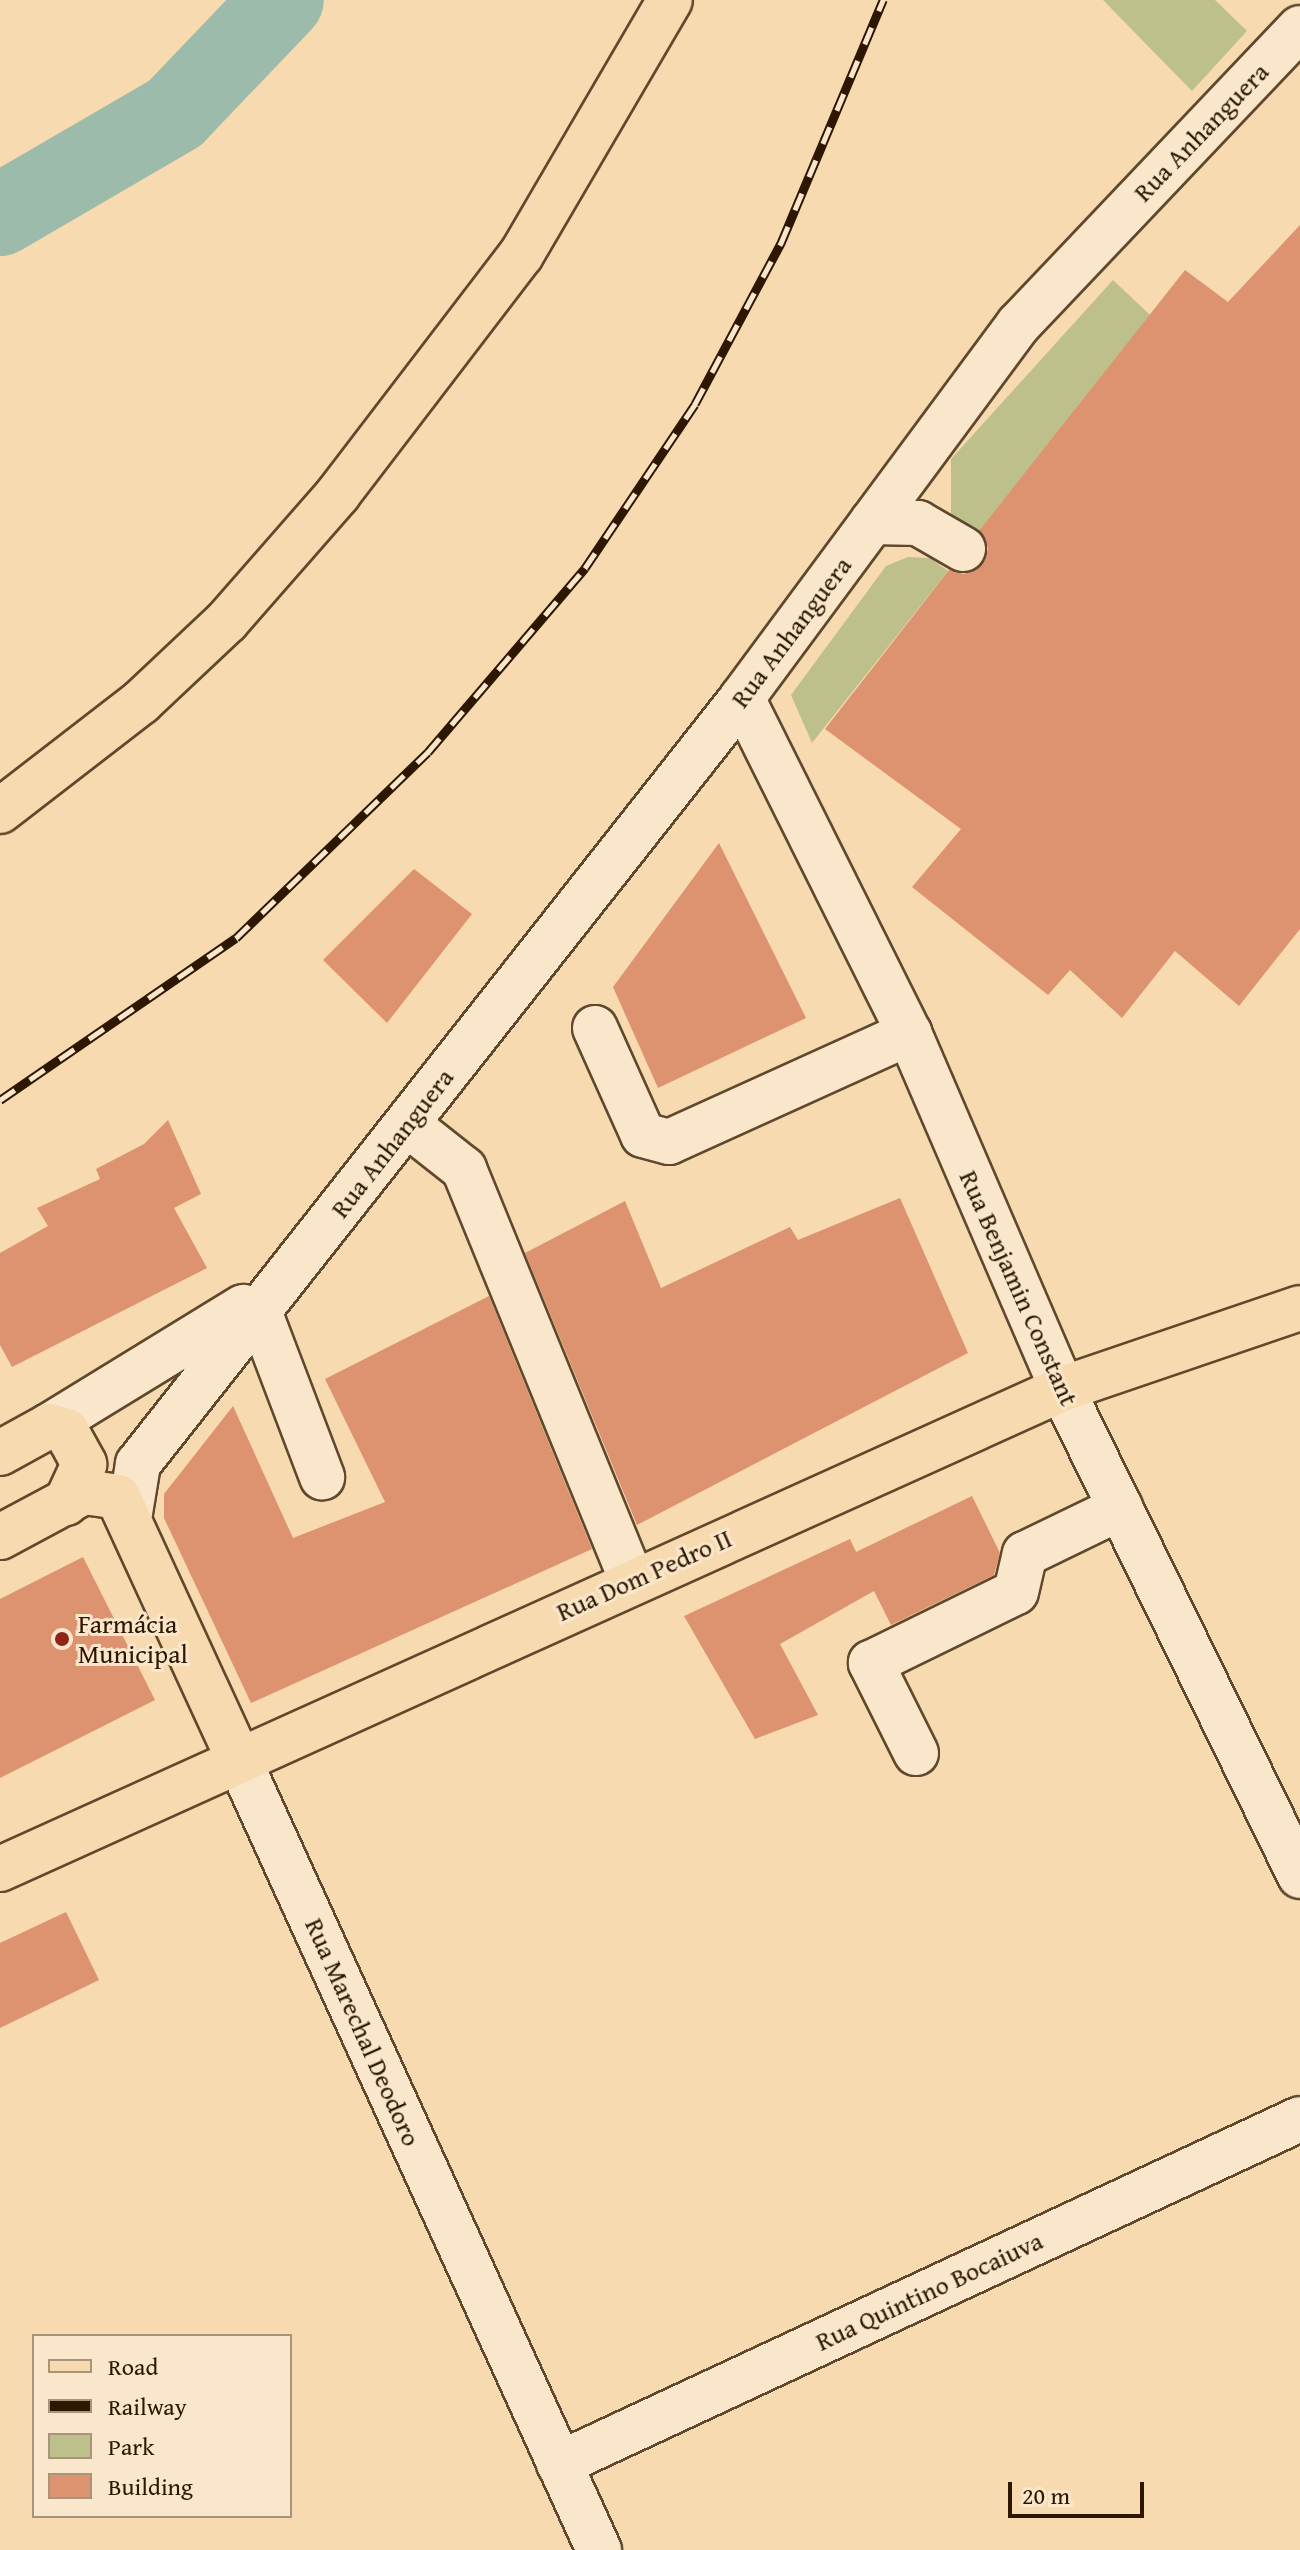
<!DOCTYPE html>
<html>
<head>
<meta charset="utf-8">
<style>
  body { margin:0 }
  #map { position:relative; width:1300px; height:2550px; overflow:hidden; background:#f7daaf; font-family:"Gentium Book Plus",serif }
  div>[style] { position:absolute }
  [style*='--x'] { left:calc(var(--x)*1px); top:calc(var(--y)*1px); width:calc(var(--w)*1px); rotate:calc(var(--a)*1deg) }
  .green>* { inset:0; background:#bdc08b }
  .river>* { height:82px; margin:-41px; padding:0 41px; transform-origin:41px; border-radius:41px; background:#9dbbaa }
  .building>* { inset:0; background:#dd9270 }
  .roads { filter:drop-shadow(2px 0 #60482c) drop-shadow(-2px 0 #60482c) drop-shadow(0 2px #60482c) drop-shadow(0 -2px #60482c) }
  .minor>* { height:44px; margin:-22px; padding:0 22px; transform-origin:22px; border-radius:22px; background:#fae7cb }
  .major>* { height:44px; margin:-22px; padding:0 22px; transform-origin:22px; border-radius:22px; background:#f7daaf }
  .rail>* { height:9px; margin-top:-4.5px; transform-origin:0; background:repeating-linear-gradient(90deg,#fae7cb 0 18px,#2e1701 0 36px); box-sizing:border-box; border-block:2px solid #2e1701 }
  .dots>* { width:22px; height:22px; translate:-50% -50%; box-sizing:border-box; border:4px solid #fae7cb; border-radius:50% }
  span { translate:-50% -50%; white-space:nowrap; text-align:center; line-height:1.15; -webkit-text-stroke:6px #fae7cb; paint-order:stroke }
  .street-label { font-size:26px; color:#2e1701 }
  .poi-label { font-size:26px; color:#2e1701 }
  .left { translate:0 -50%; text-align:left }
  .legend { position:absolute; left:32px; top:2334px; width:260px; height:184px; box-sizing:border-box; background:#fae7cb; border:2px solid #a8947a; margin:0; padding:10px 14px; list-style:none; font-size:24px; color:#2e1701 }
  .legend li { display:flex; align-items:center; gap:16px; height:40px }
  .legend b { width:40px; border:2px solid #a8947a }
  .scale { position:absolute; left:1008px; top:2482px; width:136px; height:36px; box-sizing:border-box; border:4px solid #2e1701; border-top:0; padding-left:10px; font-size:24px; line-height:28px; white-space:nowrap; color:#2e1701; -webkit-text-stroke:6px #fae7cb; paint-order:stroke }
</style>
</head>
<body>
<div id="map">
  <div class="green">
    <i style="clip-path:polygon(1103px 0,1215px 0,1247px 31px,1192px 91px)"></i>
    <i style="clip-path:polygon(1113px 280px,1150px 315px,974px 538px,951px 514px,951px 459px)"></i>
    <i style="clip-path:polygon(908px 557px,930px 558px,948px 571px,812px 743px,791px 695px,886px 566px)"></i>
  </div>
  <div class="river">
    <i style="--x:0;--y:215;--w:203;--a:-30.2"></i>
    <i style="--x:175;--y:113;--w:156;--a:-46.3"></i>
  </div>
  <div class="building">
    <i style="clip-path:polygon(1300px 225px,1300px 929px,1239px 1006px,1175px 951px,1122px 1018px,1070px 970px,1048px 995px,912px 887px,961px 829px,825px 729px,949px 570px,964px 574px,984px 562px,988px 548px,979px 531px,1185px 270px,1228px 302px)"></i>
    <i style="clip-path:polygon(719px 843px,806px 1018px,658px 1088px,613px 987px)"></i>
    <i style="clip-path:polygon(414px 869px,472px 914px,387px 1023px,323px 960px)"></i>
    <i style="clip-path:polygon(168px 1120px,201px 1194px,174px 1208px,207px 1268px,12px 1367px,0 1345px,0 1253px,48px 1226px,37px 1208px,100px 1179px,96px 1169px,144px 1144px)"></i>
    <i style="clip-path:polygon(900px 1198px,968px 1353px,637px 1525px,525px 1253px,625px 1201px,661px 1288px,790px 1227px,798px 1240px)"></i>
    <i style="clip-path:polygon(489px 1296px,592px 1549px,251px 1703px,164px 1518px,164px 1494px,233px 1406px,293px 1538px,385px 1502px,325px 1379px)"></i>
    <i style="clip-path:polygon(972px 1496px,1000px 1553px,994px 1575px,891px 1625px,874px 1591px,780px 1644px,818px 1715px,755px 1739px,684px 1616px,850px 1539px,856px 1552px)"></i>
    <i style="clip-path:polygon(83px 1557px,155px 1700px,0 1778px,0 1599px)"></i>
    <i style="clip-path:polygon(66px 1912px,99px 1980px,0 2028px,0 1943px)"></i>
  </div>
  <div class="roads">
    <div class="minor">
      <i style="--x:872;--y:522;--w:46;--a:1.2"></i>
      <i style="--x:918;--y:523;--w:52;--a:30"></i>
      <i style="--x:742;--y:698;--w:374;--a:63.5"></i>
      <i style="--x:909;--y:1033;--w:387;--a:66.7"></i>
      <i style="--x:1062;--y:1389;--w:542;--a:63.95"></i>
      <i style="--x:595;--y:1028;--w:117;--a:65.8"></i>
      <i style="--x:643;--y:1135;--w:27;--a:15"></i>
      <i style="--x:669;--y:1142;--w:264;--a:-24.4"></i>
      <i style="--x:407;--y:1124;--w:73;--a:38.3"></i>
      <i style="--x:464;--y:1169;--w:444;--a:67.8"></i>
      <i style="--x:259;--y:1311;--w:178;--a:69.2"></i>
      <i style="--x:49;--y:1426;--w:228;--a:-31.5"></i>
      <i style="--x:130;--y:1513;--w:50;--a:-80.7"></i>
      <i style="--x:138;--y:1464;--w:975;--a:-51.74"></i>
      <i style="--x:742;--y:698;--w:465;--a:-53.5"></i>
      <i style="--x:1019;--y:324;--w:408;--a:-46.5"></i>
      <i style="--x:916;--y:1753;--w:101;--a:-116.6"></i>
      <i style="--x:871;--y:1663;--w:161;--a:-26.1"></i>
      <i style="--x:1016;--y:1592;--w:39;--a:-77"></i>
      <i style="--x:1025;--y:1554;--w:106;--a:-25.8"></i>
      <i style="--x:237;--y:1756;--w:873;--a:65.49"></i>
      <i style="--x:559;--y:2464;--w:817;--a:-24.97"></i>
    </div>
    <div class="major">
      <i style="--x:0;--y:811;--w:178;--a:-37.7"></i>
      <i style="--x:141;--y:702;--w:118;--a:-43.3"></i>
      <i style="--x:227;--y:621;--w:169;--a:-48.8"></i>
      <i style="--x:338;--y:494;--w:301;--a:-52.6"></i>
      <i style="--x:521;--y:255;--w:295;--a:-59.7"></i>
      <i style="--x:0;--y:1453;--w:56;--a:-28.9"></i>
      <i style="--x:49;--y:1426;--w:18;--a:16"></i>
      <i style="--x:66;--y:1431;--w:38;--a:61"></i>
      <i style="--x:84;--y:1464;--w:43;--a:114.8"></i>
      <i style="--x:0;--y:1537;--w:95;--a:-28.2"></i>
      <i style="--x:84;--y:1492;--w:34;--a:8"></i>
      <i style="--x:118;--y:1497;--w:285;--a:65.3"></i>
      <i style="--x:0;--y:1869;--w:1165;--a:-24.32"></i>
      <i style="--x:1062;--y:1389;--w:251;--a:-18.8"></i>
    </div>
  </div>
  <div class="rail">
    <i style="--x:0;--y:1100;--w:286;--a:-34.5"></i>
    <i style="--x:236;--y:938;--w:267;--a:-44.1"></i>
    <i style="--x:428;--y:752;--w:242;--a:-49.5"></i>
    <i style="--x:585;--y:568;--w:197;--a:-56.1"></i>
    <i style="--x:695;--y:404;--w:183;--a:-61.9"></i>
    <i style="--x:781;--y:243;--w:264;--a:-67.2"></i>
  </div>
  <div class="dots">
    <i style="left:62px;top:1639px;background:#8f2418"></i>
  </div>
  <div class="street-label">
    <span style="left:1201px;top:132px;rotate:-46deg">Rua Anhanguera</span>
    <span style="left:791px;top:632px;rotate:-53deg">Rua Anhanguera</span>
    <span style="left:392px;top:1143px;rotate:-52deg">Rua Anhanguera</span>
    <span style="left:1019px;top:1288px;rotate:66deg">Rua Benjamin Constant</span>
    <span style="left:644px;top:1575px;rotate:-24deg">Rua Dom Pedro II</span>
    <span style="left:363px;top:2032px;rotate:66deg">Rua Marechal Deodoro</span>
    <span style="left:929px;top:2291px;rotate:-25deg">Rua Quintino Bocaiuva</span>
  </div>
  <div class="poi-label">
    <span class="left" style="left:78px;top:1639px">Farmácia<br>Municipal</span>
  </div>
  <ul class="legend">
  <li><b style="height:10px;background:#f7daaf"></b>Road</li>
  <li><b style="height:10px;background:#2e1701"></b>Railway</li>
  <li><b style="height:22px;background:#bdc08b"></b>Park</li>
  <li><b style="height:22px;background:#dd9270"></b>Building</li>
  </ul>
  <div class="scale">20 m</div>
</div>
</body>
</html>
